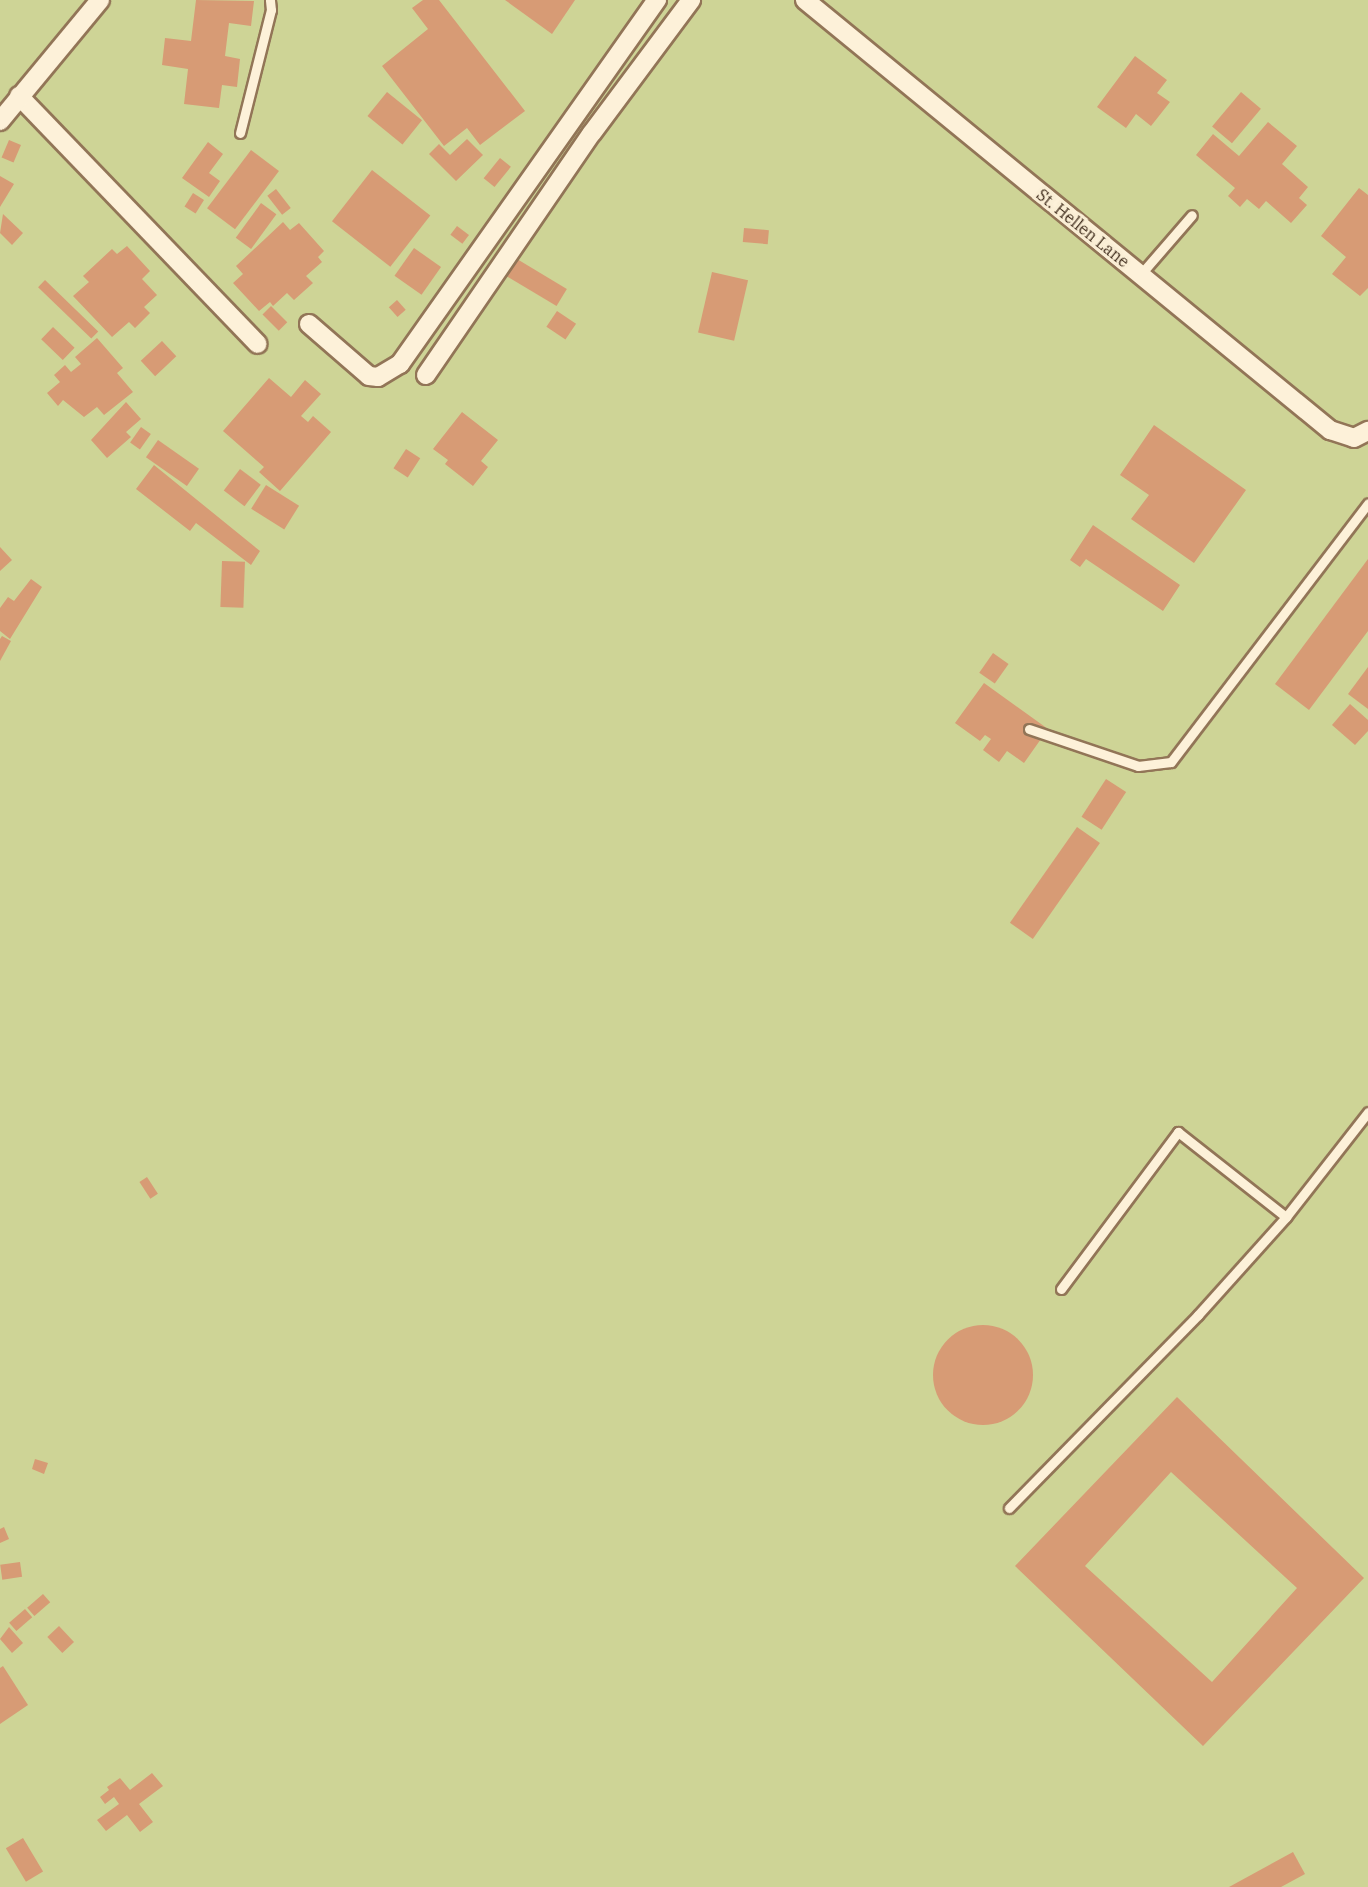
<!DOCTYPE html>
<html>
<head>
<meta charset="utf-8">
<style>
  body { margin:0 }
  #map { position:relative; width:1368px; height:1887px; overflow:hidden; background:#f4e4c4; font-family:"IBM Plex Serif",serif }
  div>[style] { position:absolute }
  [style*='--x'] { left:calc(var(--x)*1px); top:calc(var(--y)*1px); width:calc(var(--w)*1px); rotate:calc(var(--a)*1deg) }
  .green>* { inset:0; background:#ced496; transform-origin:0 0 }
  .building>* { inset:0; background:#d79b75; transform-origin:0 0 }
  .round { border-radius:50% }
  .roads { filter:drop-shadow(2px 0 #927557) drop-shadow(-2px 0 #927557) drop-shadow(0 2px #927557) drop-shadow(0 -2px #927557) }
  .service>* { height:9px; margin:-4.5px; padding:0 4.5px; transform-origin:4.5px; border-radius:4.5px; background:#fdf1d9 }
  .minor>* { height:18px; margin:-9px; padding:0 9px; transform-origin:9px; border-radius:9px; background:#fdf1d9 }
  span { translate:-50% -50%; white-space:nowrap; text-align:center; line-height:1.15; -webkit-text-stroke:6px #faeed5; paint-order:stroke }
  .street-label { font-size:16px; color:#402d1d }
</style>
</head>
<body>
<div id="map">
  <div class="green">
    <i style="left:0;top:0;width:1368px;height:1887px"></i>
  </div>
  <div class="building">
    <i style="clip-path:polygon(196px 0,254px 1px,251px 26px,229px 23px,225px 56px,240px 59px,237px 87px,222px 85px,219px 108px,184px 104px,188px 69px,162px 65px,165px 38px,191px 41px)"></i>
    <i style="clip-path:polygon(423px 0,439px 0,525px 111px,480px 145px,467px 128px,444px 146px,382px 66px,428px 29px,412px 8px)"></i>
    <i style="clip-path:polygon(505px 0,575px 0,552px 34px)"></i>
    <i style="clip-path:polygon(1135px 56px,1167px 80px,1157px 93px,1170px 102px,1151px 126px,1136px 114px,1126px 128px,1097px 107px)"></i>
    <i style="left:387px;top:92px;width:45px;height:31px;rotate:39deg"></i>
    <i style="left:1241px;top:92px;width:26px;height:45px;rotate:40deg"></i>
    <i style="clip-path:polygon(1268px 122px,1297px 146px,1282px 164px,1308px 187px,1299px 198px,1307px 205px,1291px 223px,1266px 201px,1259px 209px,1247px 199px,1240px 207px,1228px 196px,1235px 188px,1196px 155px,1213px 134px,1239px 156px)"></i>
    <i style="clip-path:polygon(467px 139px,483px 155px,456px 181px,429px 154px,439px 144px,450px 155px)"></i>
    <i style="left:9px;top:140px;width:13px;height:19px;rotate:23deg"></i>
    <i style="clip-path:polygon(208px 142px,223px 154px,209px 173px,220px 181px,209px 197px,182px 178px)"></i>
    <i style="left:251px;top:150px;width:35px;height:73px;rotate:37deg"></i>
    <i style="left:500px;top:158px;width:14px;height:26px;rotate:39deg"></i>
    <i style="left:372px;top:170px;width:74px;height:65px;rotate:38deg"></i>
    <i style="clip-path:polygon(0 176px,14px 184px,0 207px)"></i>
    <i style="clip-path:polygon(1359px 188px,1368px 195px,1368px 288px,1360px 296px,1332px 274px,1346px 257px,1321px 236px)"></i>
    <i style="left:276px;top:189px;width:24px;height:11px;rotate:52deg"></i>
    <i style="left:193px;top:193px;width:13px;height:16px;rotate:32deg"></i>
    <i style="left:261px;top:203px;width:19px;height:43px;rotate:36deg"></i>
    <i style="clip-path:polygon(3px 214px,23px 233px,12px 245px,0 233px)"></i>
    <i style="clip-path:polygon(283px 222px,290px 230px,299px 223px,324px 251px,318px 257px,322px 262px,306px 276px,313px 283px,294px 300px,287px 293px,273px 306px,270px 302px,259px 311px,233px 283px,243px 274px,236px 266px)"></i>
    <i style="left:457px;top:226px;width:15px;height:11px;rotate:37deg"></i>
    <i style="left:744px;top:228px;width:25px;height:14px;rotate:5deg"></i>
    <i style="clip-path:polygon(127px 246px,150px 271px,142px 279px,157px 295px,144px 307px,150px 313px,135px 328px,129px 322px,112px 337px,73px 296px,89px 282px,83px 276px,112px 249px,117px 254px)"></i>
    <i style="left:414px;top:248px;width:33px;height:34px;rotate:35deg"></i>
    <i style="left:512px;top:256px;width:64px;height:20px;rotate:31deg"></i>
    <i style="left:712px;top:272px;width:37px;height:62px;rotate:13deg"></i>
    <i style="left:45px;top:280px;width:74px;height:10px;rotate:44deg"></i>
    <i style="left:397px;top:300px;width:13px;height:11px;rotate:48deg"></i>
    <i style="left:271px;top:306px;width:23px;height:12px;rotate:45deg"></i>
    <i style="left:557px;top:311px;width:23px;height:19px;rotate:34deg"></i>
    <i style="left:53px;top:327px;width:30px;height:17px;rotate:44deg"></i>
    <i style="clip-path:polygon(97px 338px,123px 368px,117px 373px,133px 392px,104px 415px,97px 407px,84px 417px,63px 400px,58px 406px,47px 393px,60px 382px,54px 375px,65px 365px,71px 372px,81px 364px,75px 357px)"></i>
    <i style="left:162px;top:341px;width:21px;height:29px;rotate:47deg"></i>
    <i style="clip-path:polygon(269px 378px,291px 397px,305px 380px,321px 394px,301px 416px,308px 422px,313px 416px,331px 432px,280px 491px,259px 472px,264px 467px,223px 431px)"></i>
    <i style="clip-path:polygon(126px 402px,141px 419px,126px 432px,131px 437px,107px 458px,91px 440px)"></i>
    <i style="clip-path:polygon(462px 412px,498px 440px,481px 461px,488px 467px,473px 486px,445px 464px,448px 460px,433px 449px)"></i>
    <i style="clip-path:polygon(1154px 425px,1246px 490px,1194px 563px,1131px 519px,1149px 495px,1120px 475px)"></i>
    <i style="left:141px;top:427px;width:12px;height:19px;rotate:35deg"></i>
    <i style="left:158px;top:440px;width:50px;height:21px;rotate:35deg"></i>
    <i style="left:406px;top:449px;width:17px;height:23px;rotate:33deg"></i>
    <i style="clip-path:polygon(154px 465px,260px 551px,251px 565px,196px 523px,190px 531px,136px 489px)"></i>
    <i style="left:240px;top:469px;width:26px;height:27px;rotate:37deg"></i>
    <i style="left:266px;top:485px;width:39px;height:28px;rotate:32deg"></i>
    <i style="clip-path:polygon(1093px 525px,1180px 585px,1163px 611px,1086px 559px,1080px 567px,1070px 560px)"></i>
    <i style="clip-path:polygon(0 547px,12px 560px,0 571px)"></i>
    <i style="clip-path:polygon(1368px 559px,1368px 631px,1309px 710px,1275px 684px)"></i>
    <i style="left:222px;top:561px;width:23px;height:46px;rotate:2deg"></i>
    <i style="clip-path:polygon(31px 579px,42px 587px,10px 639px,0 631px,0 608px,8px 597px,14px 601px)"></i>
    <i style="clip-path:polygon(2px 636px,11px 641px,0 661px,0 639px)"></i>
    <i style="left:993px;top:653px;width:19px;height:24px;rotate:35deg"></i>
    <i style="clip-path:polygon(1368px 667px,1368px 709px,1348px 694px)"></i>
    <i style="clip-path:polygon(984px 683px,1048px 729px,1024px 763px,1007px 751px,999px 762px,983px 750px,991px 739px,985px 735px,980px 741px,955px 723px)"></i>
    <i style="clip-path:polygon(1350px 704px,1368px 720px,1368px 731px,1355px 745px,1332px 725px)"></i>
    <i style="left:1106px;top:779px;width:24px;height:45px;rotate:33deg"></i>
    <i style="left:1077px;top:827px;width:28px;height:117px;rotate:35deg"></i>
    <i style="left:147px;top:1177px;width:20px;height:9px;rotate:57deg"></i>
    <i class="round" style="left:933px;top:1325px;width:100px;height:100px"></i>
    <i style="clip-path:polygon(evenodd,1177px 1397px,1364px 1578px,1203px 1746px,1015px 1566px,1177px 1397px,1171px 1472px,1297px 1588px,1212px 1682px,1085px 1566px,1171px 1472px)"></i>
    <i style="clip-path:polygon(35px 1459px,48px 1463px,44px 1474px,32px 1469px)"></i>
    <i style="clip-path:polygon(4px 1527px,9px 1539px,0 1543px,0 1529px)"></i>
    <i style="left:20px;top:1562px;width:15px;height:20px;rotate:82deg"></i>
    <i style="left:43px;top:1594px;width:11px;height:21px;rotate:49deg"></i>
    <i style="left:25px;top:1609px;width:11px;height:21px;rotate:49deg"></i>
    <i style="left:59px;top:1626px;width:22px;height:16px;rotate:47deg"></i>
    <i style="clip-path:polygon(9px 1627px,23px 1643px,12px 1653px,0 1639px)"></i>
    <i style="clip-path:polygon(3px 1666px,28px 1705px,0 1724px,0 1668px)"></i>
    <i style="clip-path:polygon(152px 1773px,163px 1786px,139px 1804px,153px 1822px,140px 1832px,127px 1815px,106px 1831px,97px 1820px,119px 1804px,114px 1797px,105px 1804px,100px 1797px,109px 1790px,107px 1787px,120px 1778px,130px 1790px)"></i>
    <i style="left:23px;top:1838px;width:39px;height:20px;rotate:59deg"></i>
    <i style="clip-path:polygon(1293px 1852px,1305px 1874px,1281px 1887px,1229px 1887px)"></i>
  </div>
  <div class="roads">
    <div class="service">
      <i style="--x:240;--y:133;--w:127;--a:-75.9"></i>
      <i style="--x:271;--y:10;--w:10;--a:-96"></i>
      <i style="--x:1140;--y:275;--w:79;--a:-49.1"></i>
      <i style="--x:1029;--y:729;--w:115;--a:18.7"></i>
      <i style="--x:1138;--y:766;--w:33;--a:-7"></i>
      <i style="--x:1171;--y:762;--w:325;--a:-52.7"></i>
      <i style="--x:1061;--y:1289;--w:196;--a:-53.3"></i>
      <i style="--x:1178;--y:1132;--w:137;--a:38.2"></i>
      <i style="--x:1009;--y:1508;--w:270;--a:-45.6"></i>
      <i style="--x:1198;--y:1315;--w:132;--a:-48.1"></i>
      <i style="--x:1286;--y:1217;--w:133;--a:-52"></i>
    </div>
    <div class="minor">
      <i style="--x:805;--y:0;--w:679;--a:39.32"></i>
      <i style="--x:1330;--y:430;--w:25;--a:18"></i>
      <i style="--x:1354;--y:438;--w:16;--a:-27"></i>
      <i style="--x:19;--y:96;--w:344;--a:46.1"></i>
      <i style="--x:0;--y:121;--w:157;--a:-50.4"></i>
      <i style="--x:309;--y:324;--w:79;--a:40.9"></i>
      <i style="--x:369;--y:376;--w:9;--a:6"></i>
      <i style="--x:378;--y:377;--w:26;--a:-31"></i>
      <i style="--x:400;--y:364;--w:446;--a:-54.8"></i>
      <i style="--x:426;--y:375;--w:293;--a:-55.6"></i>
      <i style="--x:592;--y:133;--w:166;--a:-53.3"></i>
    </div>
  </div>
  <div class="street-label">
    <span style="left:1083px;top:228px;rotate:39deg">St. Hellen Lane</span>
  </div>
</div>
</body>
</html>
